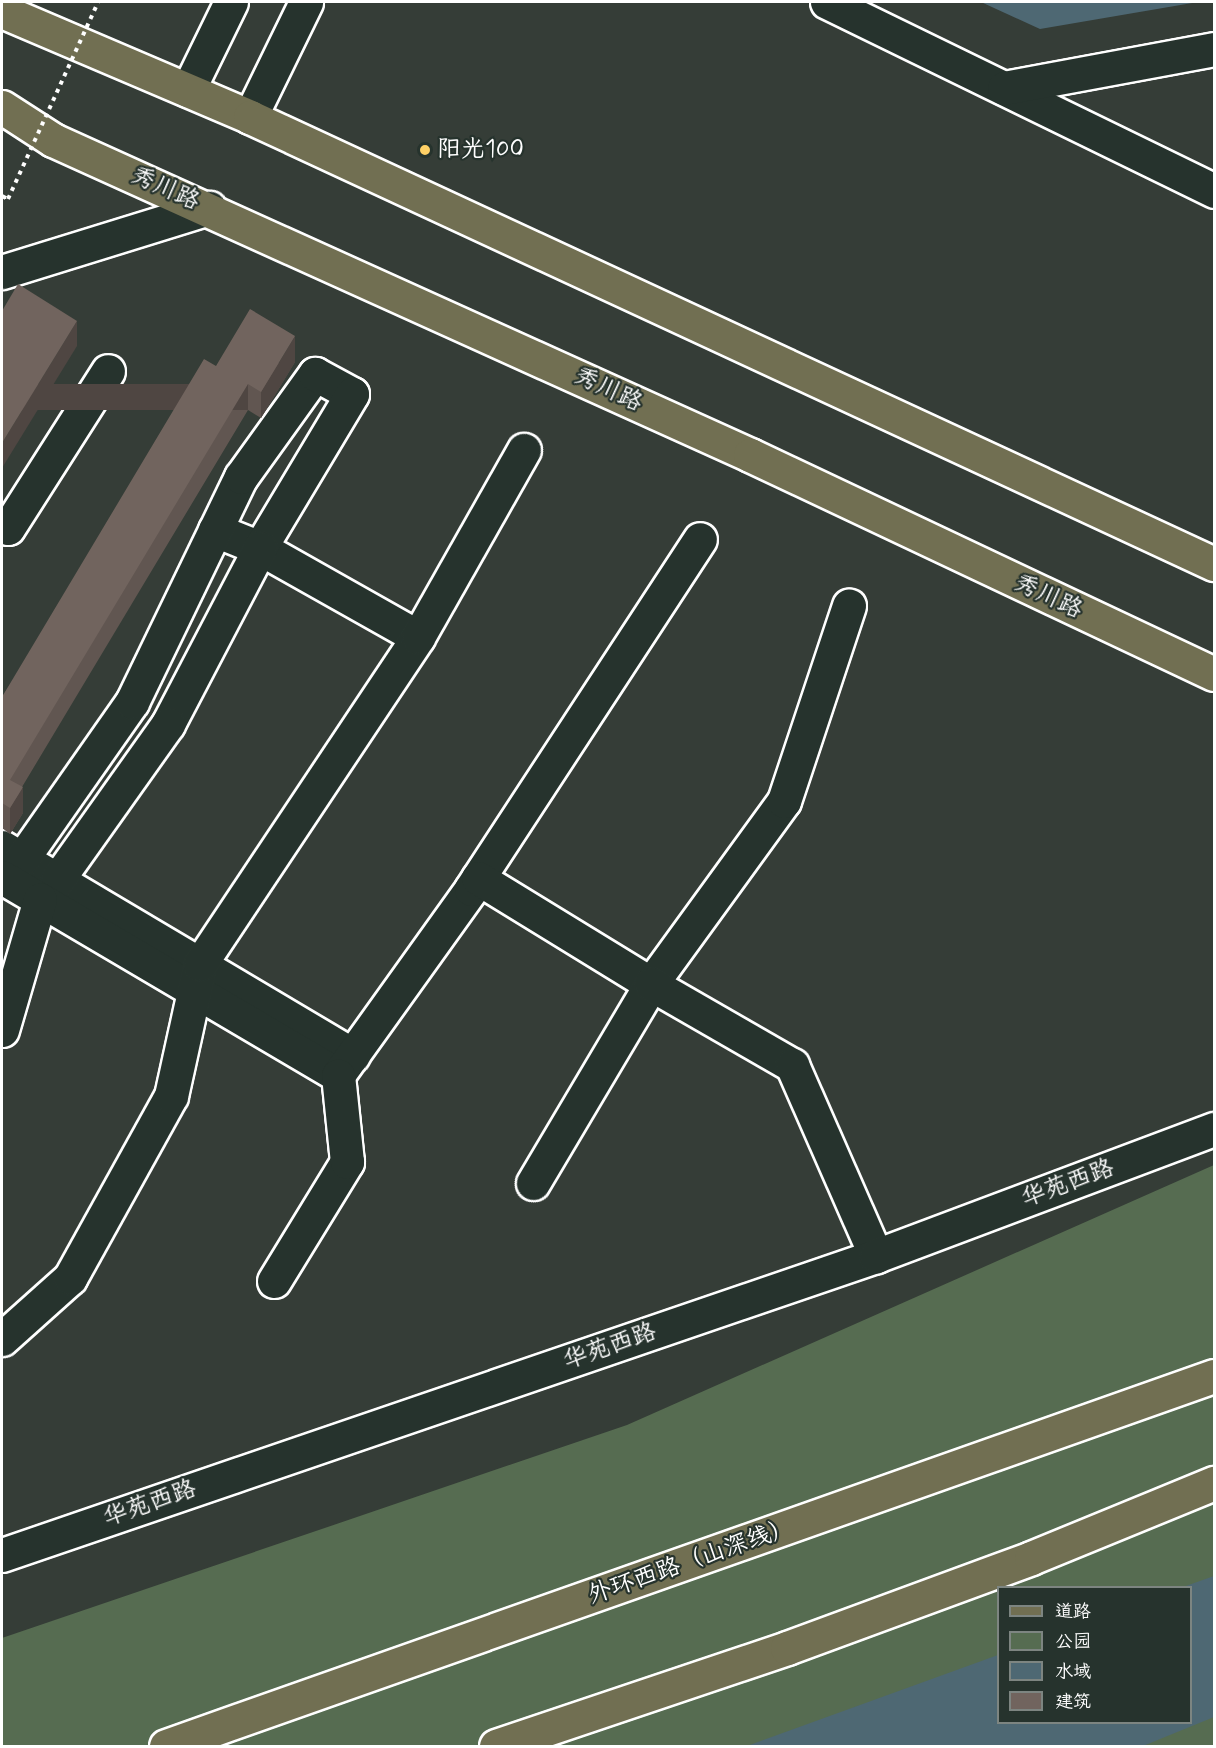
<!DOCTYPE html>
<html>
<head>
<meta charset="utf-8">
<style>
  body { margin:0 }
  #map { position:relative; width:1216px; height:1748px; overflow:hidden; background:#353d37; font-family:Mynerve,"LXGW WenKai TC",sans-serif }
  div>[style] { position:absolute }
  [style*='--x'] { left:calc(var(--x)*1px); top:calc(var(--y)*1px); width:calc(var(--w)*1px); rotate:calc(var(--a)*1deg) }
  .green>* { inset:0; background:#566c51 }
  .water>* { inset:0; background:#4e6873 }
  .path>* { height:4px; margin-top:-2px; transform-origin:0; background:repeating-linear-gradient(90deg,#fff 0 4.5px,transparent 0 9px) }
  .roads { filter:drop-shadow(2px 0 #fff) drop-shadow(-2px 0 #fff) drop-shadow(0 2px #fff) drop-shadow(0 -2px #fff) }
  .minor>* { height:33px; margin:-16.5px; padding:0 16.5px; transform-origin:16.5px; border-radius:16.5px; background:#26332d }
  .major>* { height:33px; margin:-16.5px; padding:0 16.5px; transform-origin:16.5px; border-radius:16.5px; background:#716f52 }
  .highway>* { height:33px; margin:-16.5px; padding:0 16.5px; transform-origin:16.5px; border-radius:16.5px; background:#716f52 }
  .path-bridge>* { height:4px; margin-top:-2px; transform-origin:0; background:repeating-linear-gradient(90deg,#fff 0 4.5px,transparent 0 9px) }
  .wall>* { inset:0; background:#615651 }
  .shaded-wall>* { inset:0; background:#4f4642; transform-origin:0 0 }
  .building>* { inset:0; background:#71645e }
  .dots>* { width:16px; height:16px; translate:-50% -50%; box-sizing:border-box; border:3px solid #26332d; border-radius:50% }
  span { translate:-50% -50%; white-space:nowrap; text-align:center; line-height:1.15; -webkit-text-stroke:4.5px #26332d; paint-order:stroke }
  .poi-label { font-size:24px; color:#fff }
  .left { translate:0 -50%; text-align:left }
  .street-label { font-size:24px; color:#fff }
  .frame { position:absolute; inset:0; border:3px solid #fff; pointer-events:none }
  .legend { position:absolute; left:997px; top:1586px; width:195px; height:138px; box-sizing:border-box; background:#26332d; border:2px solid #7d8581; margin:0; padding:8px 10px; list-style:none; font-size:18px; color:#fff }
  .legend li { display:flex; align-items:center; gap:12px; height:30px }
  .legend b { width:30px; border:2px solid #7d8581 }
</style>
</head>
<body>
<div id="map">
  <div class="green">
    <i style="clip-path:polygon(evenodd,1214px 1165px,1214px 1746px,2px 1746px,2px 1638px,627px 1425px,1214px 1165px,998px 1588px,1190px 1588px,1190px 1722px,998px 1722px,998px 1588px)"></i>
  </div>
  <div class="water">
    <i style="clip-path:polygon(981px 2px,1198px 2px,1040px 29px)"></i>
    <i style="clip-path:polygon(1214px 1576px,1214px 1717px,1143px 1746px,747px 1746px,998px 1655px,998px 1722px,1190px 1722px,1190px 1588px,1183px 1587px)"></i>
  </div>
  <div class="path">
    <i style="--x:2;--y:196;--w:7;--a:27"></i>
  </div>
  <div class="roads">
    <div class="minor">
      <i style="--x:827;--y:2;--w:431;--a:26"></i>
      <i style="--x:1004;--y:88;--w:214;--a:-10.5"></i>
      <i style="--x:188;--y:90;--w:98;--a:-64"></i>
      <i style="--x:250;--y:117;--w:128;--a:-64"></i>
      <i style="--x:2;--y:272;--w:217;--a:-17.2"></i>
      <i style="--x:2;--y:526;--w:6;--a:18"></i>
      <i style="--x:8;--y:528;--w:186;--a:-57.5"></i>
      <i style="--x:215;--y:530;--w:48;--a:21.8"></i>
      <i style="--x:260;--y:548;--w:181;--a:29.4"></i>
      <i style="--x:2;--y:847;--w:408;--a:30.7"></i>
      <i style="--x:22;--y:859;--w:192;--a:-55"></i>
      <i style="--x:132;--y:702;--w:250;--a:-64.2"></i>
      <i style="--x:241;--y:477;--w:127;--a:-54.3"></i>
      <i style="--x:315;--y:374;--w:42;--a:28.4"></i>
      <i style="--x:352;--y:394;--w:179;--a:120.9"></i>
      <i style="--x:260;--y:548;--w:199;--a:117.6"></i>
      <i style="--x:168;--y:724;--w:191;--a:125.4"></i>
      <i style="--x:2;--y:877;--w:390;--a:30.5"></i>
      <i style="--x:338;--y:1075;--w:229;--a:-54.4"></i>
      <i style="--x:471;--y:889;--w:418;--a:-56.8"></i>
      <i style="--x:478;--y:878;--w:203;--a:31.5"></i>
      <i style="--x:651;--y:984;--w:226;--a:-54"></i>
      <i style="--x:784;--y:801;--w:206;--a:-71.6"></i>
      <i style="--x:2;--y:1030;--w:136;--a:-73.8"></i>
      <i style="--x:533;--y:1183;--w:231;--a:-59.3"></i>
      <i style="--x:651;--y:984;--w:163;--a:29.9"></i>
      <i style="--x:792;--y:1065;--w:209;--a:66.3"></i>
      <i style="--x:274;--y:1281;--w:140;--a:-58.5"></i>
      <i style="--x:347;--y:1162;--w:87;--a:-95.9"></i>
      <i style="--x:2;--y:1339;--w:91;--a:-41.9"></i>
      <i style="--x:70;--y:1278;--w:208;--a:-61"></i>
      <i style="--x:171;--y:1096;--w:135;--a:-77.6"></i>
      <i style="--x:200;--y:964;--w:393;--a:-56.3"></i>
      <i style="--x:418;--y:637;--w:215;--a:-60.5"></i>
      <i style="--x:2;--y:1555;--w:924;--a:-18.89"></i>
      <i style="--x:876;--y:1256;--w:361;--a:-20.6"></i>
    </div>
    <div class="major">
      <i style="--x:2;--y:11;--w:270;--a:23.1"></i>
      <i style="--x:250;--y:117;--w:1063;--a:24.88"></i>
      <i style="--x:2;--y:107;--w:61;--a:32.9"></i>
      <i style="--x:53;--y:140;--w:765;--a:24.32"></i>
      <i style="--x:750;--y:455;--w:513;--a:25.27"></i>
    </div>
    <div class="highway">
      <i style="--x:166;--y:1746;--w:1111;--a:-19.45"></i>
      <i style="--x:496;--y:1746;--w:307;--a:-18.6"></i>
      <i style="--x:787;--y:1648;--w:260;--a:-20.2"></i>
      <i style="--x:1031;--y:1558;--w:198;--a:-22.3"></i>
    </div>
  </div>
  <div class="path-bridge">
    <i style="--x:8;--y:199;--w:217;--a:-65.4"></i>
  </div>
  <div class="wall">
    <i style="clip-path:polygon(295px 362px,261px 418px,248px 410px,22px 787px,23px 813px,10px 834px,2px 828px,2px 697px,216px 366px)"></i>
  </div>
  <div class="shaded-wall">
    <i style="clip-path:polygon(77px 321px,77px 346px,2px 468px,2px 443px)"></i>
    <i style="clip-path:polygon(295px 336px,295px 362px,261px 418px,261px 392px)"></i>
    <i style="left:248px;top:384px;width:26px;height:462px;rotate:90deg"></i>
    <i style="clip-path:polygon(23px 787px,23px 813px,10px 834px,10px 808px)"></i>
  </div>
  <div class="building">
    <i style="clip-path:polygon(18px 284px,77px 321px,2px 443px,2px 311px)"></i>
    <i style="clip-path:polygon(250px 309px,295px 336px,261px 392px,248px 384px,10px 780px,23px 787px,10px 808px,2px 803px,2px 697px,204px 359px,216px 366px)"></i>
  </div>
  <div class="dots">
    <i style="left:425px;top:150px;background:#ffd166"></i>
  </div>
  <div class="poi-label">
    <span class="left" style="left:437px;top:150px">阳光100</span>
  </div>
  <div class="street-label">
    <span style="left:165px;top:189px;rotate:24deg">秀川路</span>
    <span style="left:608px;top:390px;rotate:25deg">秀川路</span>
    <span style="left:1048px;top:597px;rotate:25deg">秀川路</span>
    <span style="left:1068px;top:1184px;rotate:-20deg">华苑西路</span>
    <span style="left:610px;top:1347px;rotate:-19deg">华苑西路</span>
    <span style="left:150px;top:1504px;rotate:-19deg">华苑西路</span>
    <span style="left:691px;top:1562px;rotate:-19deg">外环西路（山深线）</span>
  </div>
  <div class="frame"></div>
  <ul class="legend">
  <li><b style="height:8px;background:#716f52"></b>道路</li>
  <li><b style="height:16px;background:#566c51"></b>公园</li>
  <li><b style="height:16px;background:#4e6873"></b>水域</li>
  <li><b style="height:16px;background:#71645e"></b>建筑</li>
  </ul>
</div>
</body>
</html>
